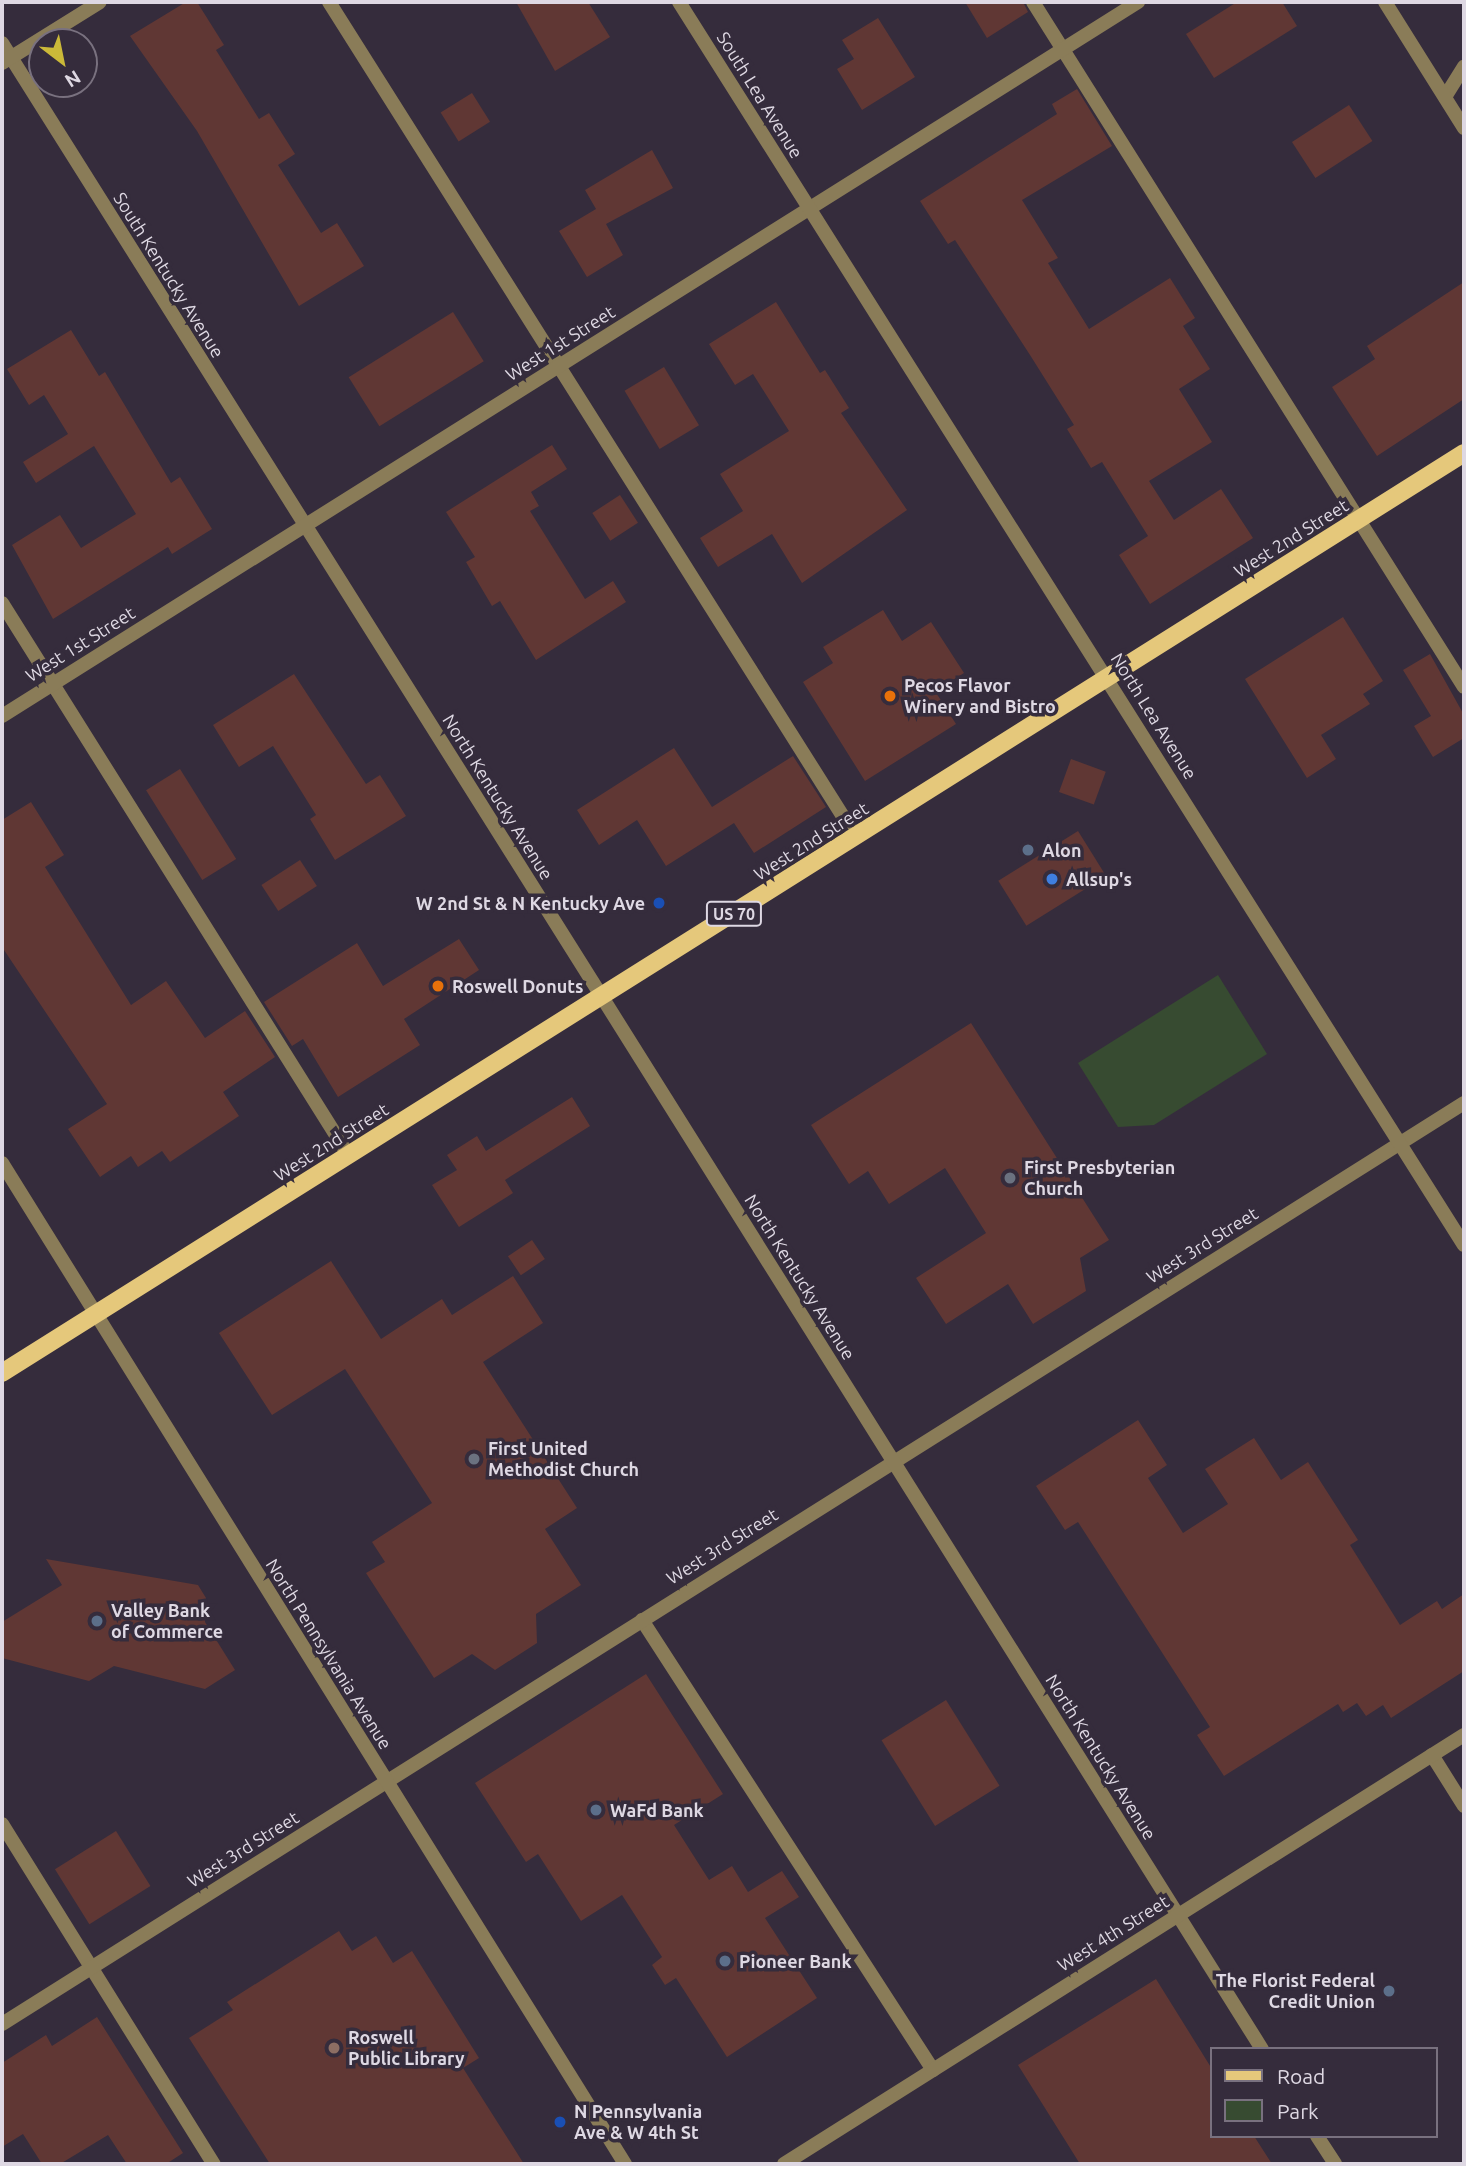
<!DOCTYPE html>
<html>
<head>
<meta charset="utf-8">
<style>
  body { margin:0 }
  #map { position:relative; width:1466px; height:2166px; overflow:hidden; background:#352c3c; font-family:Ubuntu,sans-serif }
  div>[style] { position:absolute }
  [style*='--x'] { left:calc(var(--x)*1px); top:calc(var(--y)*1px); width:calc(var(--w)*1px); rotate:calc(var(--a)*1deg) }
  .green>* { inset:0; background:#374b31 }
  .building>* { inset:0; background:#603734; transform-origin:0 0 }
  .service>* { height:14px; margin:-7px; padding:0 7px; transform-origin:7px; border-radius:7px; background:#8a7c58 }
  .minor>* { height:14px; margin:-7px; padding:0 7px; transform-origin:7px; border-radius:7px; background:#8a7c58 }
  .tertiary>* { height:14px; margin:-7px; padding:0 7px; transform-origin:7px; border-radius:7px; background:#8a7c58 }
  .primary>* { height:18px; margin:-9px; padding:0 9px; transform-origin:9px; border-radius:9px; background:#e5c87b }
  .dots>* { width:19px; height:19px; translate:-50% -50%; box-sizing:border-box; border:4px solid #352c3c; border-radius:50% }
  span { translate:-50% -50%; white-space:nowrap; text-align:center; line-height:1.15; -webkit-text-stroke:7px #352c3c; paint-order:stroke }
  .shield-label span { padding:2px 5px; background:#352c3c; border:2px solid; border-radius:5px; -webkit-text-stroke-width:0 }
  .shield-label { font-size:16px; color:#ded8e3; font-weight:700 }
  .street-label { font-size:18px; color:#ded8e3 }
  .poi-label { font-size:18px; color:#ded8e3; font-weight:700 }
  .left { translate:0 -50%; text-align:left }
  .right { translate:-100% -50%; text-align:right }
  .frame { position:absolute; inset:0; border:4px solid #ded8e3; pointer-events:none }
  .legend { position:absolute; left:1210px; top:2047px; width:228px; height:91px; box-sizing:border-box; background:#352c3c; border:2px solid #79717f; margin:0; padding:9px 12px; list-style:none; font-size:21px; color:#ded8e3 }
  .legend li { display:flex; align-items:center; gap:14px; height:35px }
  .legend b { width:35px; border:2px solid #79717f }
  .north { position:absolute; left:28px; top:28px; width:70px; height:70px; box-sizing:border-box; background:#352c3c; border:2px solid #79717f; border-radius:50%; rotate:148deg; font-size:19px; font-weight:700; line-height:28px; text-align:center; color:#ded8e3 }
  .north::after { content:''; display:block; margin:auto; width:24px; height:32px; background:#cbb939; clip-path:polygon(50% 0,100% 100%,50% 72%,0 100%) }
</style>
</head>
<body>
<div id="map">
  <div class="green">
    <i style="clip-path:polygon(1218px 975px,1267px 1054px,1154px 1125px,1118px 1127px,1078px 1063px)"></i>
  </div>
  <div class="building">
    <i style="clip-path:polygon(186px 2px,197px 2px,224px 45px,216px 50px,259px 119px,269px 113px,295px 154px,278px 165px,321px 233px,337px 223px,364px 266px,299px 306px,197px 131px,130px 36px)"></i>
    <i style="clip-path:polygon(516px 2px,588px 2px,610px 37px,555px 71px)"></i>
    <i style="clip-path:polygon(965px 2px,1023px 2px,1028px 12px,987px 38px)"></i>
    <i style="clip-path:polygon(1237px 2px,1282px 2px,1297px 26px,1214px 78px,1186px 34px)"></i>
    <i style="clip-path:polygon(878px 18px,915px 77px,862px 110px,837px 69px,854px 59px,842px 40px)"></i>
    <i style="clip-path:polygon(1077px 89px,1112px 146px,1022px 200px,1058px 258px,1048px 263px,1089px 329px,1170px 278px,1195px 318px,1183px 326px,1210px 369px,1179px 389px,1212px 442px,1149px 481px,1174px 520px,1221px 489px,1253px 538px,1150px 604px,1119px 555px,1148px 536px,1102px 462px,1091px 468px,1067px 429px,1074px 425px,1030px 355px,955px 240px,948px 244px,920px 201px,1057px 114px,1052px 104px)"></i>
    <i style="left:472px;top:93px;width:34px;height:37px;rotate:58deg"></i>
    <i style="left:1349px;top:105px;width:43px;height:68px;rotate:57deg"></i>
    <i style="clip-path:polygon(652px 150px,673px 188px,606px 224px,623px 255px,587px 277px,559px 231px,596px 209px,585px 190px)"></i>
    <i style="clip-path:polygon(1464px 282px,1464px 399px,1377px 456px,1332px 387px,1375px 359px,1367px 346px)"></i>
    <i style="clip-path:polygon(776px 302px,820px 373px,825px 370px,849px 408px,841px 413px,907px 510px,802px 583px,772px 534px,718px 567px,700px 538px,743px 511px,720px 474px,789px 431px,753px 374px,735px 385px,709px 344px)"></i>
    <i style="left:453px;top:312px;width:58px;height:123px;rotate:58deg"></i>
    <i style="clip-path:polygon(71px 330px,99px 376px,105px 372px,171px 483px,180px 477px,212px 529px,172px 554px,168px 547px,53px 619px,12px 545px,60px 515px,81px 548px,136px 514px,94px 446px,36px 483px,23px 462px,68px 434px,44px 395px,29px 405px,7px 369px)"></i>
    <i style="left:664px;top:367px;width:68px;height:46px;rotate:59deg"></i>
    <i style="clip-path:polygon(552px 445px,567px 469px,531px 492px,539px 506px,530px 511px,585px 599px,613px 581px,626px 602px,536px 660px,500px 601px,492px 606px,466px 562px,475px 557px,446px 512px)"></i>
    <i style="left:620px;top:495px;width:33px;height:33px;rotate:57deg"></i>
    <i style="clip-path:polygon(883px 610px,902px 641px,931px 622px,964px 673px,935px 691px,956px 724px,865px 781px,803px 682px,833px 663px,823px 647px)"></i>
    <i style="clip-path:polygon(1343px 617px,1383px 681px,1363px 694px,1370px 704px,1321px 735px,1336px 759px,1307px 778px,1245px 679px)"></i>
    <i style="clip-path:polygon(1430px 654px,1464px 715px,1464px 738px,1433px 757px,1414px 726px,1431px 716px,1403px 670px)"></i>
    <i style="clip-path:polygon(294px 674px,366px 784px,380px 775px,406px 816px,335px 860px,310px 819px,316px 815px,273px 746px,239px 767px,213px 725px)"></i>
    <i style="clip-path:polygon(674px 748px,712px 807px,793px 756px,826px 807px,754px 853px,734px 823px,666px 866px,637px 820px,599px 845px,577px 810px)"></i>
    <i style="left:1071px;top:759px;width:37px;height:35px;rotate:20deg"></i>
    <i style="left:180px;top:769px;width:106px;height:40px;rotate:58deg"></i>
    <i style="clip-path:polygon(31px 802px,64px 855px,45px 867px,131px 1005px,166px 981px,205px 1038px,245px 1011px,275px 1057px,223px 1092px,239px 1116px,170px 1162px,162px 1151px,138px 1167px,131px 1156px,100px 1177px,68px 1129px,107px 1104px,2px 947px,2px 820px)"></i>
    <i style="left:1078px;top:831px;width:53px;height:94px;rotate:58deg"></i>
    <i style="left:300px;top:860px;width:31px;height:46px;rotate:57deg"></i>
    <i style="clip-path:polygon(459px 939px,479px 970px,404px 1019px,420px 1045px,338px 1097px,303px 1039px,292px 1046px,264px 1002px,357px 943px,383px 986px)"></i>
    <i style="clip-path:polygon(971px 1023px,1109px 1240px,1080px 1258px,1086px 1291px,1033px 1324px,1008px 1284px,946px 1324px,916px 1278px,986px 1233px,945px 1168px,889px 1204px,868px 1171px,849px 1184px,811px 1125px)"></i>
    <i style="clip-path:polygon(572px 1097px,590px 1126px,505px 1180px,513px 1193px,459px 1227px,432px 1185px,457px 1170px,447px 1155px,477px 1136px,486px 1151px)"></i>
    <i style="left:532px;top:1240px;width:23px;height:29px;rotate:56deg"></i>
    <i style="clip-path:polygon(331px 1261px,381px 1339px,442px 1299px,452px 1315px,513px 1276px,543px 1323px,483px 1362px,577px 1508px,545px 1529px,581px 1585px,536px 1614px,537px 1643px,495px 1670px,472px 1654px,434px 1678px,366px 1573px,385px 1562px,372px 1542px,432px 1503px,345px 1369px,272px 1415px,219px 1333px)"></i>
    <i style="clip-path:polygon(1138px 1420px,1167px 1465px,1148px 1478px,1183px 1533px,1228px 1504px,1205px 1469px,1254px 1438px,1281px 1480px,1308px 1462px,1358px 1540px,1350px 1545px,1400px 1625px,1437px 1601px,1442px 1609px,1464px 1594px,1464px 1671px,1391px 1718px,1383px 1705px,1366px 1716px,1357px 1703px,1343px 1712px,1338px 1704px,1224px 1776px,1197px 1735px,1210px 1727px,1078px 1522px,1065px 1530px,1036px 1486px)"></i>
    <i style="clip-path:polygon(46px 1559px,198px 1585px,206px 1598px,205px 1622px,235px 1670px,205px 1689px,114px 1666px,89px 1681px,2px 1658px,2px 1622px,62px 1585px)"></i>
    <i style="clip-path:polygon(646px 1674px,723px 1794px,674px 1825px,709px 1880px,732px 1866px,748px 1892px,782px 1871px,799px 1897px,765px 1918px,817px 1998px,727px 2057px,676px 1978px,665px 1985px,652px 1965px,662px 1957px,622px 1895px,581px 1921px,538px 1854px,526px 1862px,475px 1783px)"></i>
    <i style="left:946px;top:1700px;width:101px;height:76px;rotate:58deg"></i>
    <i style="left:116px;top:1831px;width:65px;height:72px;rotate:58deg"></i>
    <i style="clip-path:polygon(339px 1931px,352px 1951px,376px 1936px,393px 1963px,412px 1951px,479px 2058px,463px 2068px,524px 2164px,270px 2164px,189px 2038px,233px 2010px,227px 2002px)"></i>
    <i style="clip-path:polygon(1156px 1979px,1212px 2069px,1212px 2136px,1254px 2136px,1272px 2164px,1080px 2164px,1018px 2065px)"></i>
    <i style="clip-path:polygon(97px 2017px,183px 2153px,166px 2164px,127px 2164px,108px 2135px,60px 2164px,42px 2164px,23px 2134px,2px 2147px,2px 2063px,46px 2035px,52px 2046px)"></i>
  </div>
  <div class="service">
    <i style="--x:329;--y:2;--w:987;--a:57.74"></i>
    <i style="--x:1033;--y:2;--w:809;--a:57.82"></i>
    <i style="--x:1445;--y:97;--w:36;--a:-58"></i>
    <i style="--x:2;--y:603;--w:653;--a:57.89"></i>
    <i style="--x:642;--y:1620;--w:536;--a:57.11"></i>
    <i style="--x:1432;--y:1755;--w:60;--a:57.9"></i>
    <i style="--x:2;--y:1824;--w:401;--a:58.1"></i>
  </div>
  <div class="minor">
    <i style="--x:1385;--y:2;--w:149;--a:57.9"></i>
    <i style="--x:2;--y:43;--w:1127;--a:57.83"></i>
    <i style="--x:2;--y:63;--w:115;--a:-31.9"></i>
    <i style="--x:2;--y:716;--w:1342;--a:-32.15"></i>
    <i style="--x:2;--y:2024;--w:1728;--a:-32.21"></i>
  </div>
  <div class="tertiary">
    <i style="--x:679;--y:2;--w:1470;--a:57.73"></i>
    <i style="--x:602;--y:997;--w:1242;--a:57.9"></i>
    <i style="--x:2;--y:1163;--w:1179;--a:58.1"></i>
    <i style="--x:1317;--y:2136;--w:33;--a:57"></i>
    <i style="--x:784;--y:2164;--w:804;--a:-32.25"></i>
  </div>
  <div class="primary">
    <i style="--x:2;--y:1373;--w:1727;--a:-32.18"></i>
  </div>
  <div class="dots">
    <i style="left:890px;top:696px;background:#e8710a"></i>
    <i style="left:1028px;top:850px;background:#5c6f8a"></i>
    <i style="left:1052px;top:879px;background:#3f7fe0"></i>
    <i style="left:659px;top:903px;background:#1a4fb4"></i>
    <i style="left:438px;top:986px;background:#e8710a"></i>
    <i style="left:1010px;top:1178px;background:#6b7280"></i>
    <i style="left:474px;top:1459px;background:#6b7280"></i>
    <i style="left:97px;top:1621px;background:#5c6f8a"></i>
    <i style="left:596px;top:1810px;background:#5c6f8a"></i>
    <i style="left:725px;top:1961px;background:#5c6f8a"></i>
    <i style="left:1389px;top:1991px;background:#5c6f8a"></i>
    <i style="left:334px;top:2048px;background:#8d6e63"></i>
    <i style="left:560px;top:2122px;background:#1a4fb4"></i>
  </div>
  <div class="shield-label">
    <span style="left:734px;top:914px">US 70</span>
  </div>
  <div class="street-label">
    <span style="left:760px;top:95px;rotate:58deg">South Lea Avenue</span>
    <span style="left:169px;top:275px;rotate:58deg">South Kentucky Avenue</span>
    <span style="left:560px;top:343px;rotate:-32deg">West 1st Street</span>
    <span style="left:1291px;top:538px;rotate:-32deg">West 2nd Street</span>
    <span style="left:80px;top:644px;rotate:-32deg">West 1st Street</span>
    <span style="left:1154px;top:716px;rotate:58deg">North Lea Avenue</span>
    <span style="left:498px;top:797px;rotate:58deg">North Kentucky Avenue</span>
    <span style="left:811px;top:841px;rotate:-32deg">West 2nd Street</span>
    <span style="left:331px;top:1142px;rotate:-32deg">West 2nd Street</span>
    <span style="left:1202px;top:1245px;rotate:-32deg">West 3rd Street</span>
    <span style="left:800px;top:1277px;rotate:58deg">North Kentucky Avenue</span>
    <span style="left:722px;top:1546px;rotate:-32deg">West 3rd Street</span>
    <span style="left:329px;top:1654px;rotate:58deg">North Pennsylvania Avenue</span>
    <span style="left:1101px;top:1757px;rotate:58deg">North Kentucky Avenue</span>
    <span style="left:243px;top:1849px;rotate:-32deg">West 3rd Street</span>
    <span style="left:1113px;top:1933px;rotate:-32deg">West 4th Street</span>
  </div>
  <div class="poi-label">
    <span class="left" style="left:904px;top:696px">Pecos Flavor<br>Winery and Bistro</span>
    <span class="left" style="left:1042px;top:850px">Alon</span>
    <span class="left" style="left:1066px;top:879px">Allsup's</span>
    <span class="right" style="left:645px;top:903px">W 2nd St &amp; N Kentucky Ave</span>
    <span class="left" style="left:452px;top:986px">Roswell Donuts</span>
    <span class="left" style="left:1024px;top:1178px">First Presbyterian<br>Church</span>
    <span class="left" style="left:488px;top:1459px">First United<br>Methodist Church</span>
    <span class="left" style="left:111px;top:1621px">Valley Bank<br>of Commerce</span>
    <span class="left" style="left:610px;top:1810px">WaFd Bank</span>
    <span class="left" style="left:739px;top:1961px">Pioneer Bank</span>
    <span class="right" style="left:1375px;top:1991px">The Florist Federal<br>Credit Union</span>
    <span class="left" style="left:348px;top:2048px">Roswell<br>Public Library</span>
    <span class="left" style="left:574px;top:2122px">N Pennsylvania<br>Ave &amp; W 4th St</span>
  </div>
  <div class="frame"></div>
  <ul class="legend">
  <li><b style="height:9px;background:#e5c87b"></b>Road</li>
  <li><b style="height:19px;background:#374b31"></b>Park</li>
  </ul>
  <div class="north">N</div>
</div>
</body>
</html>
